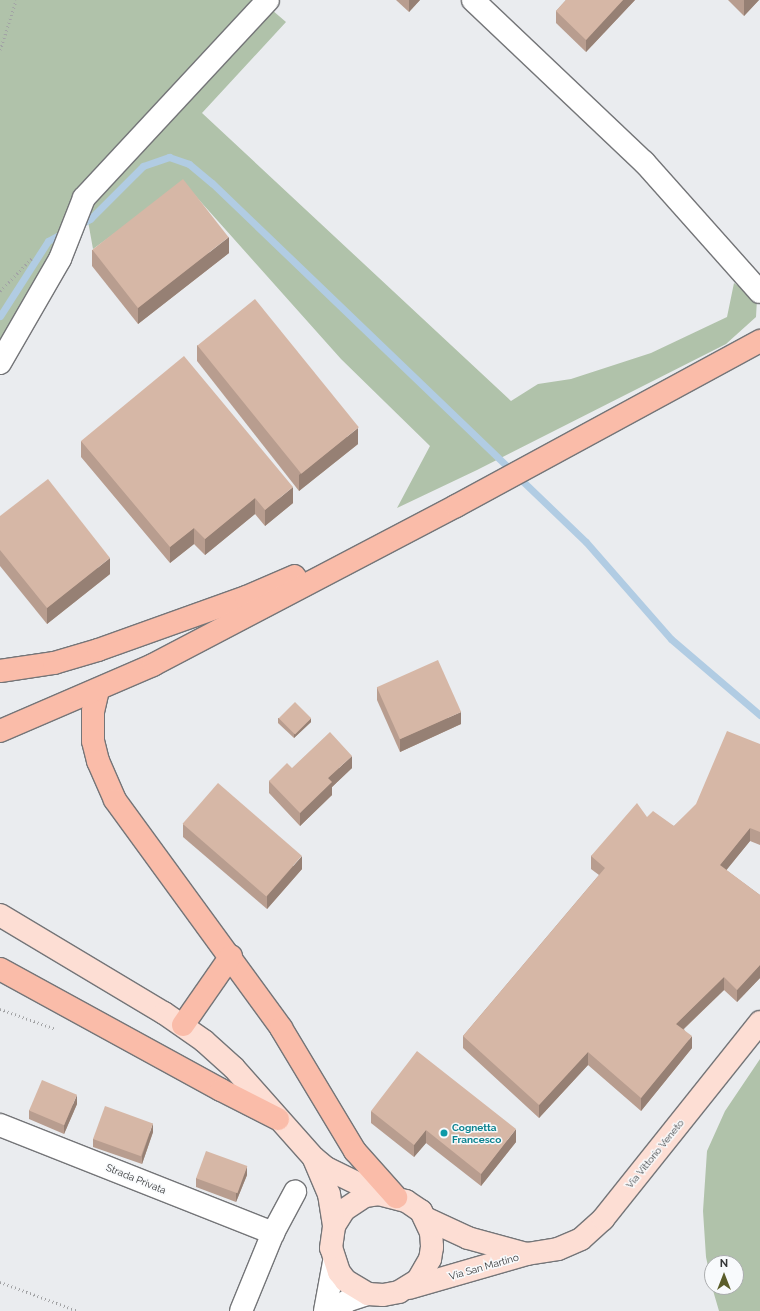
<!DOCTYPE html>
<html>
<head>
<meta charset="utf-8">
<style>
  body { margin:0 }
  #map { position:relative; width:760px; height:1311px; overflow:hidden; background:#eaecef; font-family:Raleway,sans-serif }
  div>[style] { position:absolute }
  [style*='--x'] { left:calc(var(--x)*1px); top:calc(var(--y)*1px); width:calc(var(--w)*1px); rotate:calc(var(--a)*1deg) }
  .green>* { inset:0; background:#b0c2aa }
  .stream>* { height:7px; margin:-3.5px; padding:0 3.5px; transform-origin:3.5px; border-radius:3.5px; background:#b1cce3 }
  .path>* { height:2.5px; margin-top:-1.25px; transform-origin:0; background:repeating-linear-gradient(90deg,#a2a3a5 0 1px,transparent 0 4px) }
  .roads { filter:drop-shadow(1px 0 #747578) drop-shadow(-1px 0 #747578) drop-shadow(0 1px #747578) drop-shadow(0 -1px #747578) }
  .street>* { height:22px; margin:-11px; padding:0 11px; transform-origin:11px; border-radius:11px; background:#fff }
  .secondary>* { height:22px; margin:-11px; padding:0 11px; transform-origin:11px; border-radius:11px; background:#fdded4 }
  .primary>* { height:22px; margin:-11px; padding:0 11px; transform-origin:11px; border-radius:11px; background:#fabca9 }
  .wall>* { inset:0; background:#b89d8f }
  .shaded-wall>* { inset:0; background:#968074 }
  .building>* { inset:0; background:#d6b7a6; transform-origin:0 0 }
  .dots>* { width:11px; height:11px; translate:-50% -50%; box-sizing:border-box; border:2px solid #f8fafc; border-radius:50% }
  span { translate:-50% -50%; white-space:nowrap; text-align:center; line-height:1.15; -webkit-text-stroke:3px #f8fafc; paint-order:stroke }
  .culture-label { font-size:10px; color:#0d838f; font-weight:700 }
  .left { translate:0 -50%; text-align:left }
  .street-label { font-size:10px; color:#363738 }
  .north { position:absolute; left:704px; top:1255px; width:40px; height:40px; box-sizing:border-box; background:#f8fafc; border:1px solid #aaacae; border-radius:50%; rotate:0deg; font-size:11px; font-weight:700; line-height:16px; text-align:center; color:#363738 }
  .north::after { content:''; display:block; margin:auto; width:14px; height:18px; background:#5b5d2a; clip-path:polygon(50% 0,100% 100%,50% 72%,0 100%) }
</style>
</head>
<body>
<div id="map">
  <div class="green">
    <i style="clip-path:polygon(0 0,268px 0,265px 4px,286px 22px,202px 113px,511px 401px,538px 384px,571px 379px,651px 353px,727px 317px,734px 283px,757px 299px,756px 317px,726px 344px,477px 470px,397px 508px,430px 446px,341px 359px,184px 183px,93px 249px,84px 199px,0 348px)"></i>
    <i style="clip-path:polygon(760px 1059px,760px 1311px,719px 1311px,712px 1287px,736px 1287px,736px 1263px,712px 1263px,712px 1285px,706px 1257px,703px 1211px,707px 1151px,725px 1111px)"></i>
  </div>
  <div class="stream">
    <i style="--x:79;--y:225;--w:13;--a:-29"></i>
    <i style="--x:90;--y:219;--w:75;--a:-45"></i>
    <i style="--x:143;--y:166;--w:28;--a:-19"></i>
    <i style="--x:169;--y:157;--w:21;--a:19"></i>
    <i style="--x:189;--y:164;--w:30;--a:40"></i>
    <i style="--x:212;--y:183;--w:518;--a:43.83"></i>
    <i style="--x:586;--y:542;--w:129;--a:48.8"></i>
    <i style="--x:671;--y:639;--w:117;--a:40.5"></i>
    <i style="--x:0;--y:316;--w:89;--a:-57.4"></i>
    <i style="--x:48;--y:241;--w:18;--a:-29"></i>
  </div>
  <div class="path">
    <i style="--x:0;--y:50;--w:52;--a:-72.3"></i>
    <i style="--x:0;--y:291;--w:46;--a:-45.9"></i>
    <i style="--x:0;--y:1009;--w:59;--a:19.7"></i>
    <i style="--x:0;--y:1282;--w:83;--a:20.4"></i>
  </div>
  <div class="roads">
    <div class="street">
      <i style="--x:473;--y:0;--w:236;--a:43.5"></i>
      <i style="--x:644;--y:162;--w:174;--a:48.3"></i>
      <i style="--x:0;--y:363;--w:120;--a:-60"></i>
      <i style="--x:60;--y:259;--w:66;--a:-68.5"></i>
      <i style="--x:84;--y:198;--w:270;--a:-47.1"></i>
      <i style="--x:0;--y:1125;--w:294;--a:21.6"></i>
      <i style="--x:241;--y:1311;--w:84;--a:-67.7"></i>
      <i style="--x:273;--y:1233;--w:47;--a:-61.8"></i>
      <i style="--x:325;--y:1311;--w:50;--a:-79.6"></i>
      <i style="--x:333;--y:1311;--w:19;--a:-35"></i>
      <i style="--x:349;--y:1300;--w:20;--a:-18"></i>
    </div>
    <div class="secondary">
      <i style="--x:0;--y:915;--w:191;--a:30.9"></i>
      <i style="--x:164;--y:1013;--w:49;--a:35"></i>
      <i style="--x:204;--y:1041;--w:40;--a:42"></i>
      <i style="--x:234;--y:1068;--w:120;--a:48.4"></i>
      <i style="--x:314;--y:1158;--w:16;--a:40"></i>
      <i style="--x:326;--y:1168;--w:59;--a:26.1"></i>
      <i style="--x:379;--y:1194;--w:28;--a:15"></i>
      <i style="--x:406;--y:1201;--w:18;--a:34"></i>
      <i style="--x:421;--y:1211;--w:23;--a:65"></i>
      <i style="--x:431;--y:1232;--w:15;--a:86"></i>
      <i style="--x:432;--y:1247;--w:12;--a:99"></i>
      <i style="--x:430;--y:1259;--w:24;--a:120"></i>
      <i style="--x:418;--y:1280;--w:22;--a:148"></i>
      <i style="--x:399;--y:1292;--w:16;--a:169"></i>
      <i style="--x:383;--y:1295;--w:15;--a:-176"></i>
      <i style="--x:368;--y:1294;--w:26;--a:-149"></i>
      <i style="--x:346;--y:1281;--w:11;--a:-128"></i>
      <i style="--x:339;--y:1272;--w:25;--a:-108"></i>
      <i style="--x:331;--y:1248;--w:22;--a:-82"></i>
      <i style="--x:334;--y:1226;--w:19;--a:-58"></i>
      <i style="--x:344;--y:1210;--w:25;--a:-34"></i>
      <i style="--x:365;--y:1196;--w:14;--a:-8"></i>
      <i style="--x:314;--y:1159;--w:38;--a:67"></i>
      <i style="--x:329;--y:1194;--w:32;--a:81"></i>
      <i style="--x:425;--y:1218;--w:47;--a:24.9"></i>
      <i style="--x:468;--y:1238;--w:60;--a:15.4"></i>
      <i style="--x:409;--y:1288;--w:123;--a:-16.1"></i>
      <i style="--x:527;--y:1254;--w:31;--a:-9"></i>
      <i style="--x:558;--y:1249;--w:25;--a:-23"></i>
      <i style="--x:581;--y:1239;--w:30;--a:-42"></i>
      <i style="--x:603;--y:1219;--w:252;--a:-51.4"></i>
    </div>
    <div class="primary">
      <i style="--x:0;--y:671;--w:55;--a:-8.4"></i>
      <i style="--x:54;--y:663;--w:46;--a:-16.5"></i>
      <i style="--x:98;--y:650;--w:157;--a:-19.7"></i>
      <i style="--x:246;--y:597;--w:53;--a:-23.2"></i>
      <i style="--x:98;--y:690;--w:22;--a:103"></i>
      <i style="--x:93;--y:711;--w:30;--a:90"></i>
      <i style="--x:93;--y:741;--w:21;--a:76"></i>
      <i style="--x:98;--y:761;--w:43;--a:66.4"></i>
      <i style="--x:115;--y:800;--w:282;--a:53.9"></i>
      <i style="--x:281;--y:1028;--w:144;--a:59"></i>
      <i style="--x:355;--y:1151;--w:62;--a:48.3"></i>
      <i style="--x:0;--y:731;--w:167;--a:-23.3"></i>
      <i style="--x:153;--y:665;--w:342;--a:-27.7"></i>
      <i style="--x:456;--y:506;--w:346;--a:-28.5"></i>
      <i style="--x:0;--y:969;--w:252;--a:28.7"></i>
      <i style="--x:221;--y:1090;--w:64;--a:27"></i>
      <i style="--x:183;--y:1025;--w:84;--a:-55.2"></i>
    </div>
  </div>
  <div class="wall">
    <i style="clip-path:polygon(396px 0,420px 0,409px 12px)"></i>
    <i style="clip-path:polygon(566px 0,635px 0,586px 52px,556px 23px,556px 11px)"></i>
    <i style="clip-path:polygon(728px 0,759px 0,744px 16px)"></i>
    <i style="clip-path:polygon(92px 250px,229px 253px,138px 324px,92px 266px)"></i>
    <i style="clip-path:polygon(197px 345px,358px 444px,299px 491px,197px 361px)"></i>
    <i style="clip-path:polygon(81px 441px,293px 503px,265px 526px,255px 514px,205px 555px,194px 544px,170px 563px,81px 457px)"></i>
    <i style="clip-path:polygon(0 516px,110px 574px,47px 624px,0 566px)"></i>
    <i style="clip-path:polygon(377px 687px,461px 724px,400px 752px,377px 700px)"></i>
    <i style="clip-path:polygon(278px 718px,311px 722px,294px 738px,278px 723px)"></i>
    <i style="clip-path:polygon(760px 744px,760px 845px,750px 841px,726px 870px,760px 895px,760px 978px,737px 1002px,724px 990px,684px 1029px,692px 1048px,641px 1111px,588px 1065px,539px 1118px,463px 1048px,463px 1036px,599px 875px,591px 869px,591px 856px,647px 817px,674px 826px)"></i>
    <i style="clip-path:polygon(292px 768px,352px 768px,332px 787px,332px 795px,300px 826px,269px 793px,269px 781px)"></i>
    <i style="clip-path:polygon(183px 824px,302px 869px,267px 909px,183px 837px)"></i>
    <i style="clip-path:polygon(77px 1104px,64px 1134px,29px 1119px,29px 1110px)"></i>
    <i style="clip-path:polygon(371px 1111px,516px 1142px,481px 1186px,426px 1143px,414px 1157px,371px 1123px)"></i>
    <i style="clip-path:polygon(153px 1132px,142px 1164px,93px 1147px,93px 1139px)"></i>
    <i style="clip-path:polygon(247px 1175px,236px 1202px,196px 1187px,196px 1178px)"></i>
  </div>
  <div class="shaded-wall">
    <i style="clip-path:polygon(409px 0,420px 0,409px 12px)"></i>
    <i style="clip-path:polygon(623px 0,635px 0,586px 52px,586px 40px)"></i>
    <i style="clip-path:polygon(744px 0,759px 0,744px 16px)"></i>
    <i style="clip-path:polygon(229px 237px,229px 253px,138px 324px,138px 308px)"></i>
    <i style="clip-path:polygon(358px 428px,358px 444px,299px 491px,299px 475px)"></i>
    <i style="clip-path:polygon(293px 487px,293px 503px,265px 526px,265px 510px)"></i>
    <i style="clip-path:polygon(255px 498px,255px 514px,205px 555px,205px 539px)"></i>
    <i style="clip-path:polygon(194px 528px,194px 544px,170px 563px,170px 547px)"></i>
    <i style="clip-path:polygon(110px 558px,110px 574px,47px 624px,47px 608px)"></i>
    <i style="clip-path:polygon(461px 712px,461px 724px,400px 752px,400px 739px)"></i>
    <i style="clip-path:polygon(311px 718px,311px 722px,294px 738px,294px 734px)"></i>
    <i style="clip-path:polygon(352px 756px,352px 768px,332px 787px,332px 795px,300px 826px,300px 813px,328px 778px)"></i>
    <i style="clip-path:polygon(750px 828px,750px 841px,720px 878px,720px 865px)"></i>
    <i style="clip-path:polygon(302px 856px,302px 869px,267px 909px,267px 896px)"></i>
    <i style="clip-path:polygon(760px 965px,760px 978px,737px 1002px,737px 990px)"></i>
    <i style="clip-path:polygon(724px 977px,724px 990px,676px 1036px,676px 1024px)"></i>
    <i style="clip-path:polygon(692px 1036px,692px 1048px,641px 1111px,641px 1098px)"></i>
    <i style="clip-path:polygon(588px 1052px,588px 1065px,539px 1118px,539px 1105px)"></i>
    <i style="clip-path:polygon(77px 1095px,77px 1104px,64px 1134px,64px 1125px)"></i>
    <i style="clip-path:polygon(153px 1123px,153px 1132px,142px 1164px,142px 1156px)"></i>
    <i style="clip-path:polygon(516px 1129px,516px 1142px,481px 1186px,481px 1174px)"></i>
    <i style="clip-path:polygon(426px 1130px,426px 1143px,414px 1157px,414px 1145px)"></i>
    <i style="clip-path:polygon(247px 1166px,247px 1175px,236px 1202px,236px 1193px)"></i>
  </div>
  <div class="building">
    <i style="clip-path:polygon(566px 0,623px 0,586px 40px,556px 11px)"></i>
    <i style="left:183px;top:179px;width:74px;height:115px;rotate:52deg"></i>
    <i style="left:255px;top:299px;width:165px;height:74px;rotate:51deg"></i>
    <i style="clip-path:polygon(184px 356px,293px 487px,265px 510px,255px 498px,205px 539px,194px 528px,170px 547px,81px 441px)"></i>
    <i style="clip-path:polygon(48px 479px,110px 558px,47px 608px,0 550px,0 516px)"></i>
    <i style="left:438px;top:660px;width:57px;height:67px;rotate:66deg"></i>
    <i style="left:295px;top:702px;width:23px;height:23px;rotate:45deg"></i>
    <i style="clip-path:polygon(727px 731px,760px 744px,760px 832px,750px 828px,720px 865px,760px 895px,760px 965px,737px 990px,724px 977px,676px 1024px,692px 1036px,641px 1098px,588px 1052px,539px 1105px,463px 1036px,605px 868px,591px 856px,637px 803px,647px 817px,653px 811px,674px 826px,696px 804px)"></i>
    <i style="clip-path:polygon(330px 732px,352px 756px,328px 778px,332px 782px,300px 813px,269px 781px,287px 763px,292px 768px)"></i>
    <i style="left:218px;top:783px;width:111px;height:54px;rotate:41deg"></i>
    <i style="clip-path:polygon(417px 1051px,516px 1129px,481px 1174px,426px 1130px,414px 1145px,371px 1111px)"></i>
    <i style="left:42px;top:1080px;width:38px;height:33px;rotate:23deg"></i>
    <i style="left:105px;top:1106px;width:51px;height:35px;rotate:20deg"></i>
    <i style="left:206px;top:1151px;width:44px;height:29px;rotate:20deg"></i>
  </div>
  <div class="dots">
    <i style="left:444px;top:1133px;background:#0f9aa8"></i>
  </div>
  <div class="culture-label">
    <span class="left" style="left:452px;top:1133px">Cognetta<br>Francesco</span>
  </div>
  <div class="street-label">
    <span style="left:655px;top:1154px;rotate:-51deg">Via Vittorio Veneto</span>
    <span style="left:136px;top:1179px;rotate:22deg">Strada Privata</span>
    <span style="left:484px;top:1267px;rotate:-16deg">Via San Martino</span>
  </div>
  <div class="north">N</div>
</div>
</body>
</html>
